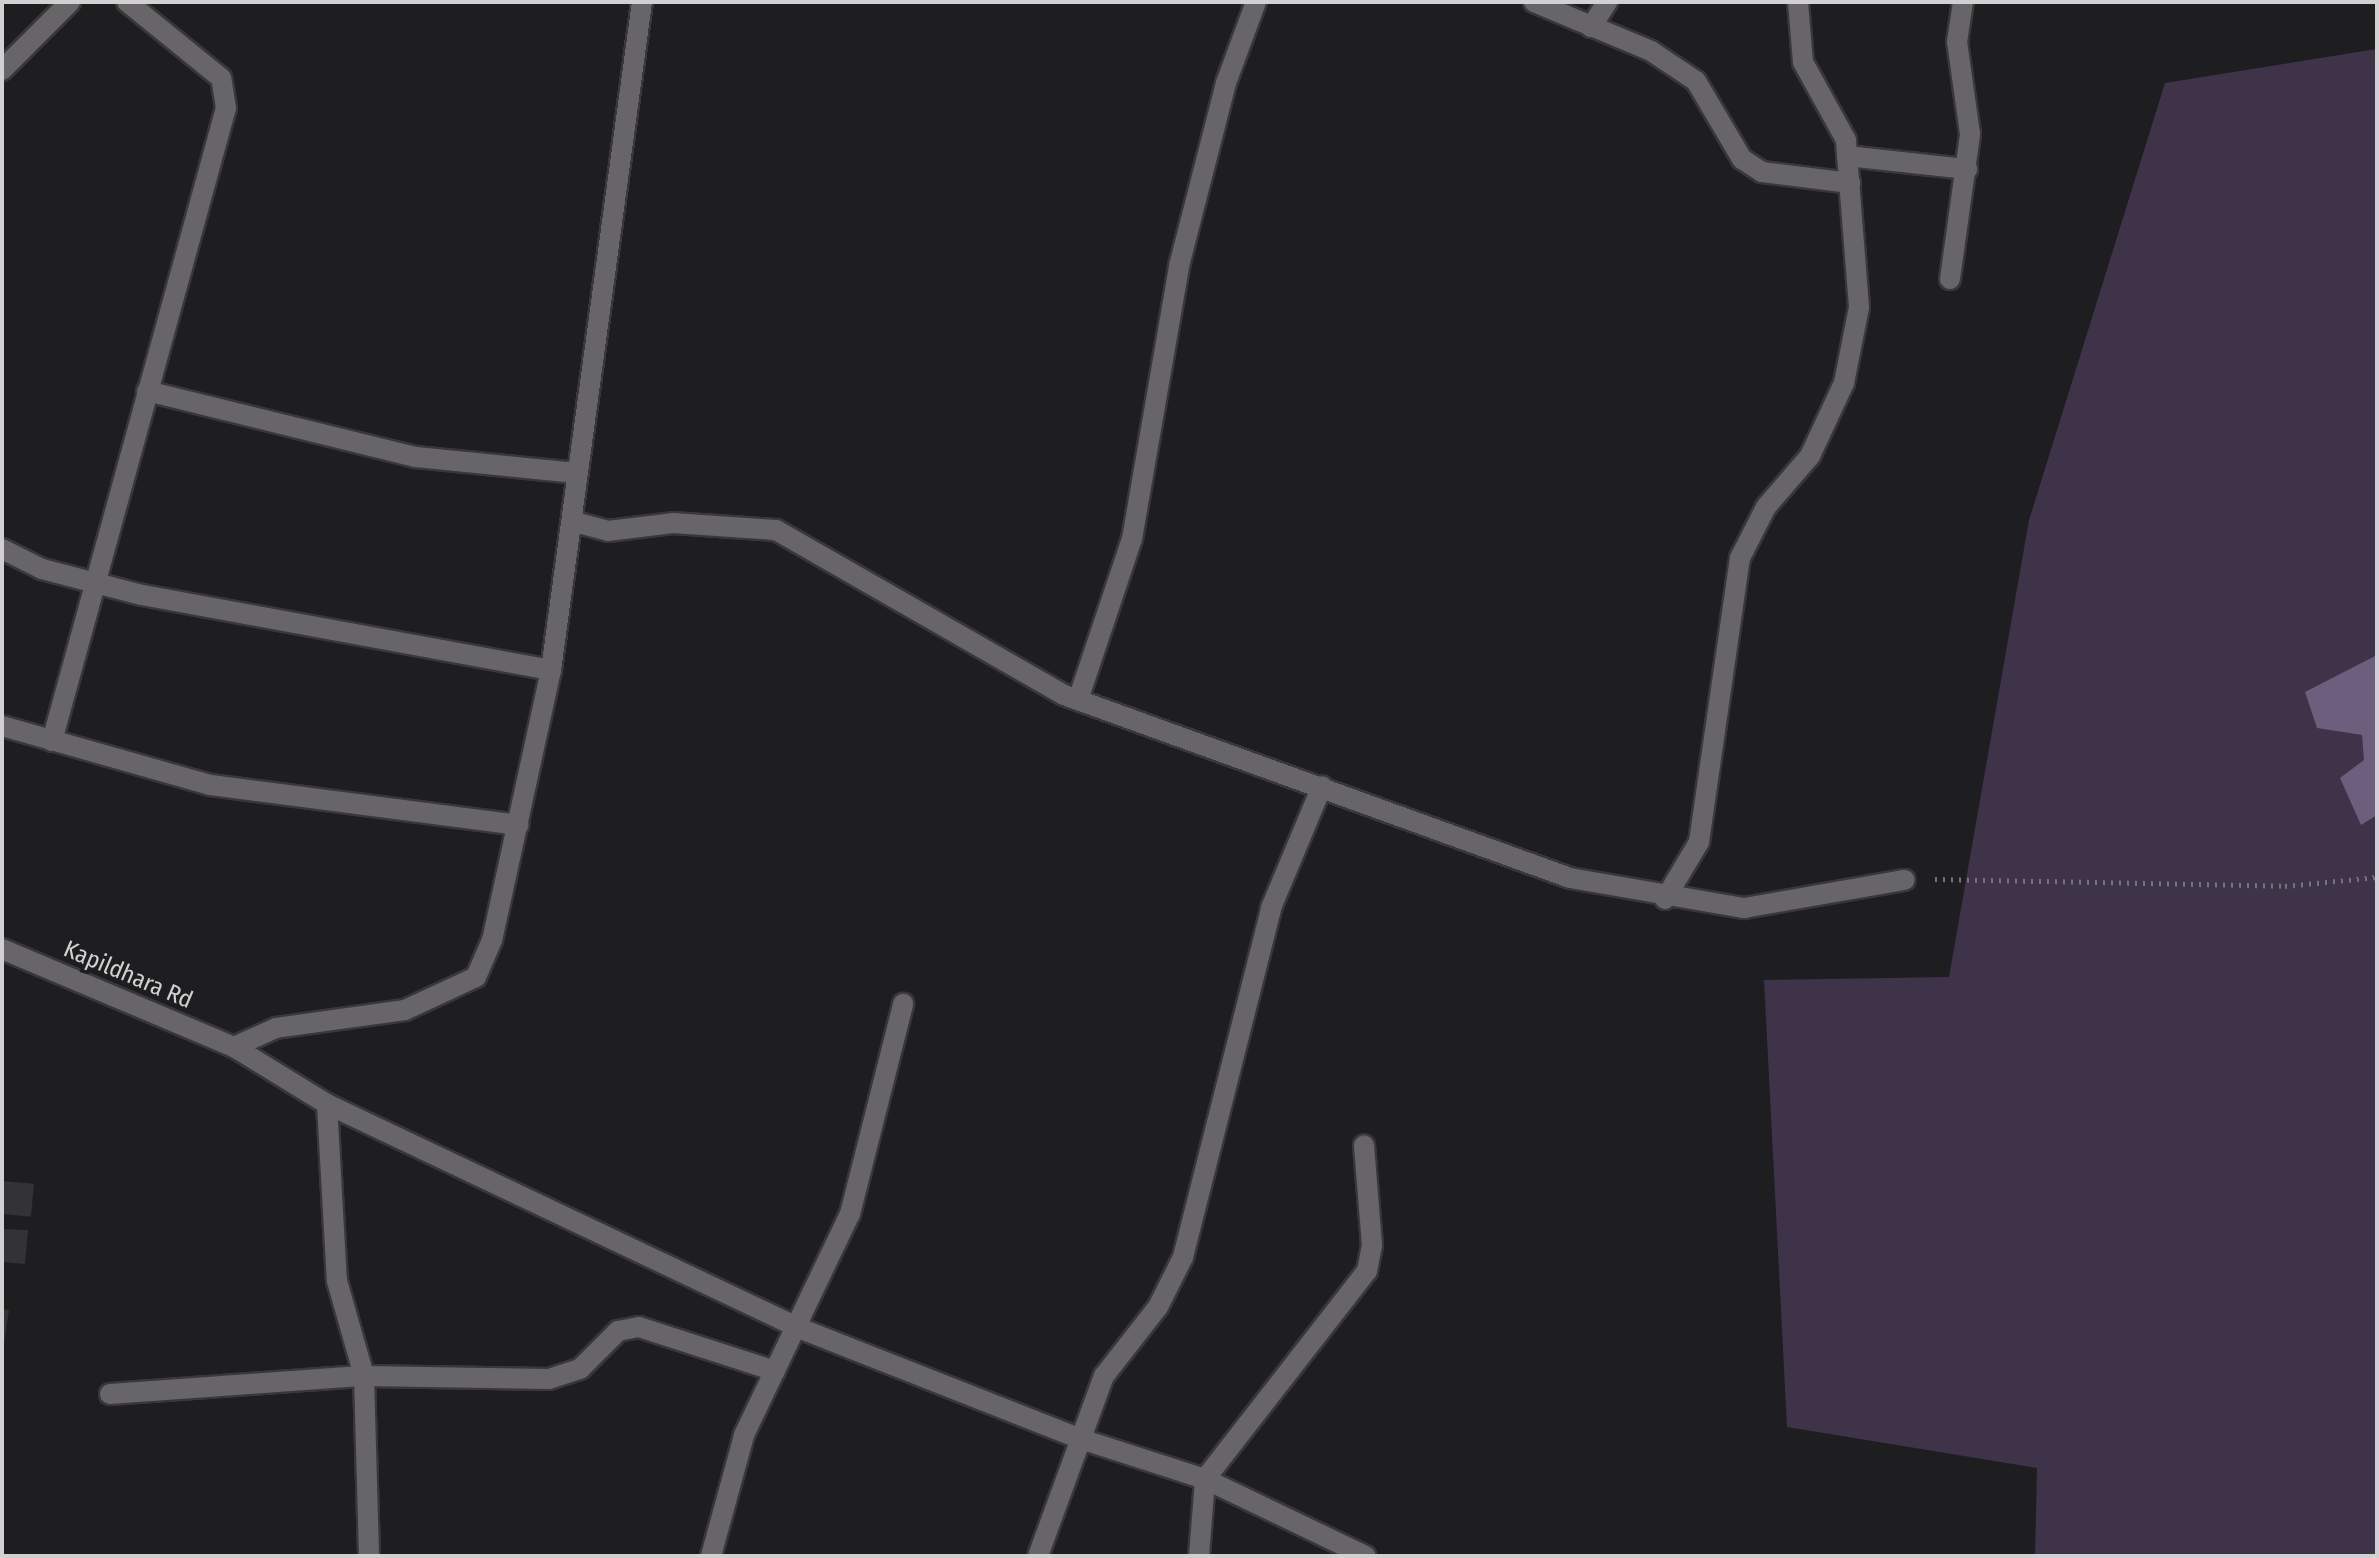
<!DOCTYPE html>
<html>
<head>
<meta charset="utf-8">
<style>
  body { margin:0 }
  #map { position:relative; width:2379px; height:1558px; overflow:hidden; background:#1e1d1f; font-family:"Fira Sans Condensed",sans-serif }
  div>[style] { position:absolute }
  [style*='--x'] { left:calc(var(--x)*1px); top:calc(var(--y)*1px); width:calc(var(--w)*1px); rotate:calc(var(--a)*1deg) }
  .green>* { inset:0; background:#3e3348 }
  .water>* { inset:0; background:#6e5e7e }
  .building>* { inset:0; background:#333234; transform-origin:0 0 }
  .path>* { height:5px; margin-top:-2.5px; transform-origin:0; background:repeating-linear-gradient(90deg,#747375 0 2px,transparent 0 8px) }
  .roads { filter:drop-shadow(2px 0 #383739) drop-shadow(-2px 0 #383739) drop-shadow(0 2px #383739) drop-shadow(0 -2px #383739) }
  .street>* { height:20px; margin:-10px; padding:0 10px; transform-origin:10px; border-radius:10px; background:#676568 }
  span { translate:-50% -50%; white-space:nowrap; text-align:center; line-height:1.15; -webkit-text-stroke:7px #1e1d1f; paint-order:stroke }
  .street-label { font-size:24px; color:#d1d1d2 }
  .frame { position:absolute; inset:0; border:4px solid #d1d1d2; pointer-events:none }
</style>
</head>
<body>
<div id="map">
  <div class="green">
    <i style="clip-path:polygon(2377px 49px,2377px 1556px,2035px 1556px,2037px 1468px,1787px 1427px,1764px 980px,1949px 977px,2029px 520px,2165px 83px)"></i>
  </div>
  <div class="water">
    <i style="clip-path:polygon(2377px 655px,2377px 815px,2361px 825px,2340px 778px,2364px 760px,2362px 735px,2317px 728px,2305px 692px)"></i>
  </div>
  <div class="building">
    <i style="left:2px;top:1181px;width:32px;height:33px;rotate:5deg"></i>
    <i style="clip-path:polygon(2px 1229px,28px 1230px,25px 1264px,2px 1262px)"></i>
    <i style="clip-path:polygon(2px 1309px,9px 1310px,4px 1343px,2px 1342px)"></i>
  </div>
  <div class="path">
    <i style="--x:1935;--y:879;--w:350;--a:1.1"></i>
    <i style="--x:2285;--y:886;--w:92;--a:-5.6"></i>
  </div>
  <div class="roads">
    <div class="street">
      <i style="--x:1534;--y:2;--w:127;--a:22.7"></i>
      <i style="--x:1651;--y:51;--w:54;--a:33.7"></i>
      <i style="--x:1696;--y:81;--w:91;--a:59.5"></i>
      <i style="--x:1742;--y:159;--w:24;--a:33"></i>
      <i style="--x:1762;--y:172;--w:89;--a:7.1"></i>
      <i style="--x:1591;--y:27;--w:30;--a:-57"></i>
      <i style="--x:2;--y:70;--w:96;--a:-45"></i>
      <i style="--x:1847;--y:156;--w:121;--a:6.2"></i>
      <i style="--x:1950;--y:279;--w:146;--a:-82.1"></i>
      <i style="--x:1970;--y:134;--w:93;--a:-98"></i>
      <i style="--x:1957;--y:42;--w:40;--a:-81.5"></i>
      <i style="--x:147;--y:391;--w:277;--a:13.8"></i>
      <i style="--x:416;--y:457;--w:161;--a:5.7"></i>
      <i style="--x:575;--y:522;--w:34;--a:15"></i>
      <i style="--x:608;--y:531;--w:65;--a:-7"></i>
      <i style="--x:673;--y:523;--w:103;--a:3.9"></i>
      <i style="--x:776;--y:530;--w:332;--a:29.8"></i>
      <i style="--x:1064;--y:695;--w:538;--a:19.88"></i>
      <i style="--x:1570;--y:878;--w:177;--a:9.8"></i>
      <i style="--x:1744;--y:908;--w:163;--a:-9.9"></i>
      <i style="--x:2;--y:549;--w:45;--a:26.6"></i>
      <i style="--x:42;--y:569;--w:103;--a:14.6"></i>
      <i style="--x:142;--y:595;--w:416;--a:10.4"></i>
      <i style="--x:551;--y:670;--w:674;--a:-82.24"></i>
      <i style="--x:551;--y:670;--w:276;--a:102.3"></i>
      <i style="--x:492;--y:940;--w:40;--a:113.4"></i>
      <i style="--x:476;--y:977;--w:78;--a:155.1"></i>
      <i style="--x:405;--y:1010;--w:130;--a:172.1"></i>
      <i style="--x:276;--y:1028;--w:46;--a:155.7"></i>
      <i style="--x:234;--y:1047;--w:109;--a:31.5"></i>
      <i style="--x:327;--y:1104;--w:522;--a:25.39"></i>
      <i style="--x:799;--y:1328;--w:300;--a:21.5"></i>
      <i style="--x:1078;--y:1438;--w:133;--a:17.9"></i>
      <i style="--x:1205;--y:1479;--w:178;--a:25.6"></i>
      <i style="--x:1078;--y:700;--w:170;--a:-71.5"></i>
      <i style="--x:1132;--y:539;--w:277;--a:-80.2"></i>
      <i style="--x:1179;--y:266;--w:189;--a:-75.6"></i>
      <i style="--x:1226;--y:83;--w:86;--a:-69.7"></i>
      <i style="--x:2;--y:726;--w:217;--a:15.8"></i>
      <i style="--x:211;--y:785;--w:310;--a:7.4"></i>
      <i style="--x:52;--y:741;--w:656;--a:-74.63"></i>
      <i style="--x:226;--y:108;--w:30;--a:-99"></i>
      <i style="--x:221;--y:78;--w:121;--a:-141"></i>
      <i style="--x:1665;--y:899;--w:66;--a:-59.2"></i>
      <i style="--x:1699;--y:842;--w:287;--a:-81.8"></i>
      <i style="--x:1740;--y:558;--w:57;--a:-63"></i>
      <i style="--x:1766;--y:507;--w:67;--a:-49.2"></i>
      <i style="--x:1810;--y:456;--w:81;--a:-65"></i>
      <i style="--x:1844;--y:383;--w:77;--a:-78.8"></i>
      <i style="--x:1859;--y:307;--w:168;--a:-94.5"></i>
      <i style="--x:1846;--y:140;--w:89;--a:-118.9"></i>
      <i style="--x:1803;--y:62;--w:60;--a:-94.8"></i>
      <i style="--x:2;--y:949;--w:252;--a:22.9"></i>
      <i style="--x:327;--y:1104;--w:177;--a:86.8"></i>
      <i style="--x:337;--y:1281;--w:99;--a:74.1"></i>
      <i style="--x:364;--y:1376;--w:180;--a:88.4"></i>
      <i style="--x:110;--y:1394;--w:255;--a:-4.1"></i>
      <i style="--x:364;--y:1376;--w:185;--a:0.9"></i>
      <i style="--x:549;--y:1379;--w:33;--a:-18"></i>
      <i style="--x:580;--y:1369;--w:54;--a:-45"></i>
      <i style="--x:618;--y:1331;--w:21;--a:-11"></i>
      <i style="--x:639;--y:1327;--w:143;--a:17.9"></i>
      <i style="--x:711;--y:1556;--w:125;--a:-74.7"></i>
      <i style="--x:744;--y:1435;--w:245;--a:-64.4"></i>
      <i style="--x:850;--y:1214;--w:217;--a:-75.8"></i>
      <i style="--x:1038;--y:1556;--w:192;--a:-69.9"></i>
      <i style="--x:1104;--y:1376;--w:88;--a:-52"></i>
      <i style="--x:1158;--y:1307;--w:56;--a:-63.4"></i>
      <i style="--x:1183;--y:1257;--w:360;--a:-75.8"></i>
      <i style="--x:1271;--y:908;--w:132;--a:-67.3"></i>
      <i style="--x:1199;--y:1556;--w:77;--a:-85.5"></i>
      <i style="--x:1205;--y:1479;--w:264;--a:-52.1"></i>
      <i style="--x:1367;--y:1271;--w:26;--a:-79"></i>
      <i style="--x:1372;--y:1245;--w:100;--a:-94.6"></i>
    </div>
  </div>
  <div class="street-label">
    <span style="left:128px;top:975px;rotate:23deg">Kapildhara Rd</span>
  </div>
  <div class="frame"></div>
</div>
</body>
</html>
